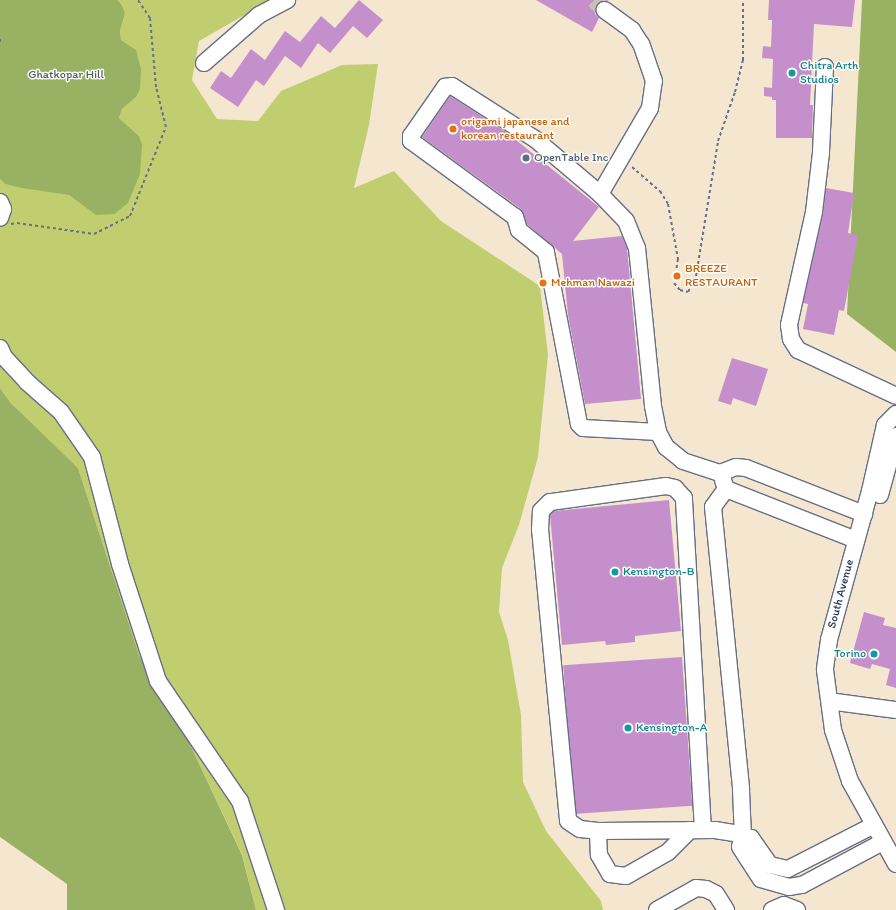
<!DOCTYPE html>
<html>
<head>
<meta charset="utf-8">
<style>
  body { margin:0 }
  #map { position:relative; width:896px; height:910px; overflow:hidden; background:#f5e6d0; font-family:Itim,sans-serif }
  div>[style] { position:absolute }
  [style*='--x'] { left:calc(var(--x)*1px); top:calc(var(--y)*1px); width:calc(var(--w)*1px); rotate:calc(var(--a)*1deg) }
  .green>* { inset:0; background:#c1ce70 }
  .forest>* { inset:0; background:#98b162 }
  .building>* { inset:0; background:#c58fcc; transform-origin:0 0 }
  .minor-tunnel>* { height:16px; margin-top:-8px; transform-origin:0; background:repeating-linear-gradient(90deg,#c9c1b9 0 16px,transparent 0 24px) }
  .path>* { height:2px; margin-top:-1px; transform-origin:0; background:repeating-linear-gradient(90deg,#676f86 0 3px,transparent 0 6px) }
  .roads { filter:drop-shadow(1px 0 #676f86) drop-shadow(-1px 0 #676f86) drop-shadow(0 1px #676f86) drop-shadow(0 -1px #676f86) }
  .minor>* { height:16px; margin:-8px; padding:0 8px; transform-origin:8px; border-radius:8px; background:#fff }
  .dots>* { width:11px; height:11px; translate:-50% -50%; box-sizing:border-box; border:2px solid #fdfcf7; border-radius:50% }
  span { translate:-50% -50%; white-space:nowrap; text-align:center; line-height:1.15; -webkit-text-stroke:3px #fdfcf7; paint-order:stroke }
  .culture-label { font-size:12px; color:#0d838f }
  .left { translate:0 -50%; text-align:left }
  .right { translate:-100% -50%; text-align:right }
  .park-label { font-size:12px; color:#4d5f63 }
  .food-label { font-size:12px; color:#c56008 }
  .service-label { font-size:12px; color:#4e5e75 }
  .street-label { font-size:12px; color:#1b2f5e }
</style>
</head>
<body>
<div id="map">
  <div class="green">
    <i style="clip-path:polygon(117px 0,271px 0,199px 41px,192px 80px,217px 119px,258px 121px,281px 91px,342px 65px,378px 64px,369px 125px,354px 188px,394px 171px,441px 221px,540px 286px,548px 355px,538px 457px,519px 525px,502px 568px,499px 612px,508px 640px,521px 715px,523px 782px,546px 831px,601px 901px,603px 910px,256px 910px,242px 854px,187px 738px,139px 655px,78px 468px,10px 402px,0 388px,0 179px,5px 184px,69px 195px,82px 204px,139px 136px,119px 118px,122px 109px,136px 97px,127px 46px,121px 40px,120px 31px,125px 13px)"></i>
  </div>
  <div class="forest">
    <i style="clip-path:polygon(0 0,117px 0,121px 4px,125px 13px,120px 31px,121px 40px,136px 50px,141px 69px,140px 89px,136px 97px,122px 109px,119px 118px,139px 136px,142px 145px,140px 174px,128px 203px,114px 214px,96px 215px,69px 195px,22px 188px,5px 184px,0 179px)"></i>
    <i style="clip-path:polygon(862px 0,896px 0,896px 352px,847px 314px)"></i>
    <i style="clip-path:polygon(0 388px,10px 402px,78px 468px,139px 655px,187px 738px,242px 855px,256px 910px,67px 910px,67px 884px,0 837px)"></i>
  </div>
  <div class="building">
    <i style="clip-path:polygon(359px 0,383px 20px,367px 38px,353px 26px,330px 53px,318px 43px,301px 68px,285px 56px,264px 86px,256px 80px,238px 107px,210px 88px,221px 71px,231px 78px,251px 49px,265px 60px,285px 31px,300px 42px,321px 16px,335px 28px)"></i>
    <i style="clip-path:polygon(536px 0,609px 0,596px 5px,595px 14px,599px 18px,592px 32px)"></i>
    <i style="clip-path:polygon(769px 0,855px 0,852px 27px,814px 24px,810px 105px,813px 105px,812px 138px,776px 138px,776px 100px,772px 100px,772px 97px,764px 96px,764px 87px,772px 88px,773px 59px,762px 58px,763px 46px,771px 47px,772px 20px,768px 20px)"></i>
    <i style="clip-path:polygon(450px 96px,506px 132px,599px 207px,573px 241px,622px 236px,627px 248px,641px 399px,585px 404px,568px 315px,562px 254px,527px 224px,521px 209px,422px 137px)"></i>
    <i style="clip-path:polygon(826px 188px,854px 193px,848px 233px,858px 235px,844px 311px,839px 310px,834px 335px,803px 329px,808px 304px,803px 303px,823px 214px)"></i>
    <i style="clip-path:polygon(732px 358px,768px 369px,756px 406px,733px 398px,731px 405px,718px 401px)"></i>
    <i style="clip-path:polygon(669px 500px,681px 631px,635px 636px,635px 642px,606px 645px,605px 641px,562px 645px,550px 515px,554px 511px)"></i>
    <i style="clip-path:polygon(864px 612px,885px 618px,883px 625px,896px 628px,896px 688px,886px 685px,890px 669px,872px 664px,870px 669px,850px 663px)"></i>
    <i style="left:682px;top:657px;width:149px;height:119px;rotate:86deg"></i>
  </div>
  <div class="minor-tunnel">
    <i style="--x:594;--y:0;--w:14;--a:45"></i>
  </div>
  <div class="path">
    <i style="--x:0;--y:39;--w:5;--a:90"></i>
    <i style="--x:632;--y:167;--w:37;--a:41"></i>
    <i style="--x:660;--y:191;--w:15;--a:58"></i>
    <i style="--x:668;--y:204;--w:56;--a:79.7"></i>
    <i style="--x:678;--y:259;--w:24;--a:99"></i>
    <i style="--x:674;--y:283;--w:9;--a:49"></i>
    <i style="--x:680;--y:290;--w:8;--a:14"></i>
    <i style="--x:688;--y:292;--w:18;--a:-63"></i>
    <i style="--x:696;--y:276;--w:137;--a:-80.7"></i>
    <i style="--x:718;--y:141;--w:52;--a:-70.9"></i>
    <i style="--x:735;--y:92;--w:33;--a:-76"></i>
    <i style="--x:743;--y:60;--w:60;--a:-90"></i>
    <i style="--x:11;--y:224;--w:6;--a:-9"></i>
    <i style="--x:17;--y:223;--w:78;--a:8.1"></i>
    <i style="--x:94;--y:234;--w:40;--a:-26.6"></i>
    <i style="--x:130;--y:216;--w:96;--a:-68"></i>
    <i style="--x:166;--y:127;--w:41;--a:-104"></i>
    <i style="--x:156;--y:87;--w:69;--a:-95"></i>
    <i style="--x:150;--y:18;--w:22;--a:-124"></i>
  </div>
  <div class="roads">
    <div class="minor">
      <i style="--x:204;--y:63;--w:73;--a:-41.1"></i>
      <i style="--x:259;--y:15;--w:32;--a:-28"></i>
      <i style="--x:825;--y:67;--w:86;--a:92.7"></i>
      <i style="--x:821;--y:153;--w:59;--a:96.8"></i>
      <i style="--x:814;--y:212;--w:116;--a:102.5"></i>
      <i style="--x:789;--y:325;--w:14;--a:82"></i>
      <i style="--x:791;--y:339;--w:13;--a:58"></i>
      <i style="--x:798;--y:350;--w:108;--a:25.1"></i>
      <i style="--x:600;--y:194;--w:99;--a:-59.8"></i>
      <i style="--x:650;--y:108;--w:27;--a:-82"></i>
      <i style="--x:654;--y:81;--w:39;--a:-109"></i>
      <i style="--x:641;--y:44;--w:17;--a:-123"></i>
      <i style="--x:632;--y:30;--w:34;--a:-144"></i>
      <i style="--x:0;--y:202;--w:8;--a:67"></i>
      <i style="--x:3;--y:209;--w:9;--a:108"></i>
      <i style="--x:0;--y:348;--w:10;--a:66"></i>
      <i style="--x:4;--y:357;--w:34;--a:47"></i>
      <i style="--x:27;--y:382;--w:45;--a:41.4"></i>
      <i style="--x:61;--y:412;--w:55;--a:55.4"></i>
      <i style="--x:92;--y:457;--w:111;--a:75.3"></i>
      <i style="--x:120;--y:564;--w:123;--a:72"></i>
      <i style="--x:158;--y:681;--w:145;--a:55.7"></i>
      <i style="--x:240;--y:801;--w:115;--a:71.7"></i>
      <i style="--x:896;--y:414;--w:16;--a:135"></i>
      <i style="--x:885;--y:425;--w:68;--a:102.8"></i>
      <i style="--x:870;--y:491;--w:155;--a:105.4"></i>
      <i style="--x:829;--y:640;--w:30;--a:98"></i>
      <i style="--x:825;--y:670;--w:61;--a:82.4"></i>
      <i style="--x:833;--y:730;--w:54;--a:71.6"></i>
      <i style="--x:850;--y:781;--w:95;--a:61"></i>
      <i style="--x:658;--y:432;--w:75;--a:-176.9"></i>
      <i style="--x:583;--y:428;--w:6;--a:-135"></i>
      <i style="--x:579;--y:424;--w:175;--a:-100.9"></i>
      <i style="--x:546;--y:252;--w:35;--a:-141"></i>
      <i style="--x:519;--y:230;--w:14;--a:-107"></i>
      <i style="--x:515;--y:217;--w:129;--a:-143.8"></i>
      <i style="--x:411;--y:141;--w:5;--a:-90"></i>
      <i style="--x:411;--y:136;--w:60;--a:-55.2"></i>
      <i style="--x:445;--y:87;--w:7;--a:-8"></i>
      <i style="--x:452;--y:86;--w:98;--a:32.6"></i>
      <i style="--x:535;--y:139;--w:85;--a:40.2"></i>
      <i style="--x:600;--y:194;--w:37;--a:46"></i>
      <i style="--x:626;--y:221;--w:29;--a:68"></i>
      <i style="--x:637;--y:248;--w:159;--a:84.2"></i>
      <i style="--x:653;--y:406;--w:26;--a:79"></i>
      <i style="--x:658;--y:432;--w:17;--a:62"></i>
      <i style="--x:666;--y:447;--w:22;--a:39"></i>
      <i style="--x:683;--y:461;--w:39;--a:18"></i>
      <i style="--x:720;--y:473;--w:17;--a:-21"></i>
      <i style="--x:736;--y:467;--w:10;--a:6"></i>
      <i style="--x:746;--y:468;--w:127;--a:21.3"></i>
      <i style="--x:723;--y:480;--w:9;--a:72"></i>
      <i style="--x:726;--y:489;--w:140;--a:21.4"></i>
      <i style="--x:726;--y:489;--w:22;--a:126"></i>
      <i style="--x:713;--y:507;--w:284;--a:84.3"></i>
      <i style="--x:741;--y:790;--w:47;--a:87.6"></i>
      <i style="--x:880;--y:495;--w:61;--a:-74.8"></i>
      <i style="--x:836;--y:702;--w:61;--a:7.6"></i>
      <i style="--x:703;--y:830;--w:333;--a:-93.3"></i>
      <i style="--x:684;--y:498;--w:13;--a:-132"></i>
      <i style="--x:675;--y:488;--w:9;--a:-167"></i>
      <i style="--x:666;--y:486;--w:117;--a:172.1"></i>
      <i style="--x:550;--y:502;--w:13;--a:135"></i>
      <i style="--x:541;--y:511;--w:18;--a:93"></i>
      <i style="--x:540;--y:529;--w:293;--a:84.5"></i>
      <i style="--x:568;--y:821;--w:14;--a:34"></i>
      <i style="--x:580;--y:829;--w:18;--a:6"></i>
      <i style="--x:598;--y:831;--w:117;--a:-0.5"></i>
      <i style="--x:715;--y:830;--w:26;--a:9"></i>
      <i style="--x:598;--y:831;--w:24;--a:88"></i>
      <i style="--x:599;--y:855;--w:22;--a:60"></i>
      <i style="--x:610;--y:874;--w:16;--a:7"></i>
      <i style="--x:626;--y:876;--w:48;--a:-29.7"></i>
      <i style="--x:668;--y:852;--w:31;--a:-45"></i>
      <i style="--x:743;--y:837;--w:10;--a:107"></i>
      <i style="--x:740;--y:847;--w:38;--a:57"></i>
      <i style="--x:761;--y:879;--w:29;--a:16"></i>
      <i style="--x:789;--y:887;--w:13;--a:-9"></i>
      <i style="--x:802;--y:885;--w:92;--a:-28"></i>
      <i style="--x:743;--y:837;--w:8;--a:7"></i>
      <i style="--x:751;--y:838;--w:33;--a:55"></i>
      <i style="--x:770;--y:865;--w:18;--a:13"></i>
      <i style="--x:788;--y:869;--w:97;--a:-27.1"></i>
      <i style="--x:657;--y:910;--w:45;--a:-29.4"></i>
      <i style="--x:696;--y:888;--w:10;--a:6"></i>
      <i style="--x:706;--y:889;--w:11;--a:27"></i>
      <i style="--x:716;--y:894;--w:19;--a:58"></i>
      <i style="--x:772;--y:910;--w:13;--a:-23"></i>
      <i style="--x:784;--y:905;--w:14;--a:21"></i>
    </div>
  </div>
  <div class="dots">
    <i style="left:792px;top:73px;background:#0f9aa8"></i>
    <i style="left:453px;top:129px;background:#e8710a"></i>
    <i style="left:526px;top:158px;background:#5c6f8a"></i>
    <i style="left:677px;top:276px;background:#e8710a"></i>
    <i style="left:543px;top:283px;background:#e8710a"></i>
    <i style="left:615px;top:572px;background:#0f9aa8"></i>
    <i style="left:874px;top:654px;background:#0f9aa8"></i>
    <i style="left:628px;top:728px;background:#0f9aa8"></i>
  </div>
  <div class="culture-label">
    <span class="left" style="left:800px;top:73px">Chitra Arth<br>Studios</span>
    <span class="left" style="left:623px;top:572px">Kensington-B</span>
    <span class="right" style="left:866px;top:654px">Torino</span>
    <span class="left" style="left:636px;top:728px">Kensington-A</span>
  </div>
  <div class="park-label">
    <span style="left:66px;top:75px">Ghatkopar Hill</span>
  </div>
  <div class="food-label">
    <span class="left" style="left:461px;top:129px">origami japanese and<br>korean restaurant</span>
    <span class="left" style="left:685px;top:276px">BREEZE<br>RESTAURANT</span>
    <span class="left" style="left:551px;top:283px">Mehman Nawazi</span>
  </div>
  <div class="service-label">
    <span class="left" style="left:534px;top:158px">OpenTable Inc</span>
  </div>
  <div class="street-label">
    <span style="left:841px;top:594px;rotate:-75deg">South Avenue</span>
  </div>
</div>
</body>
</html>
